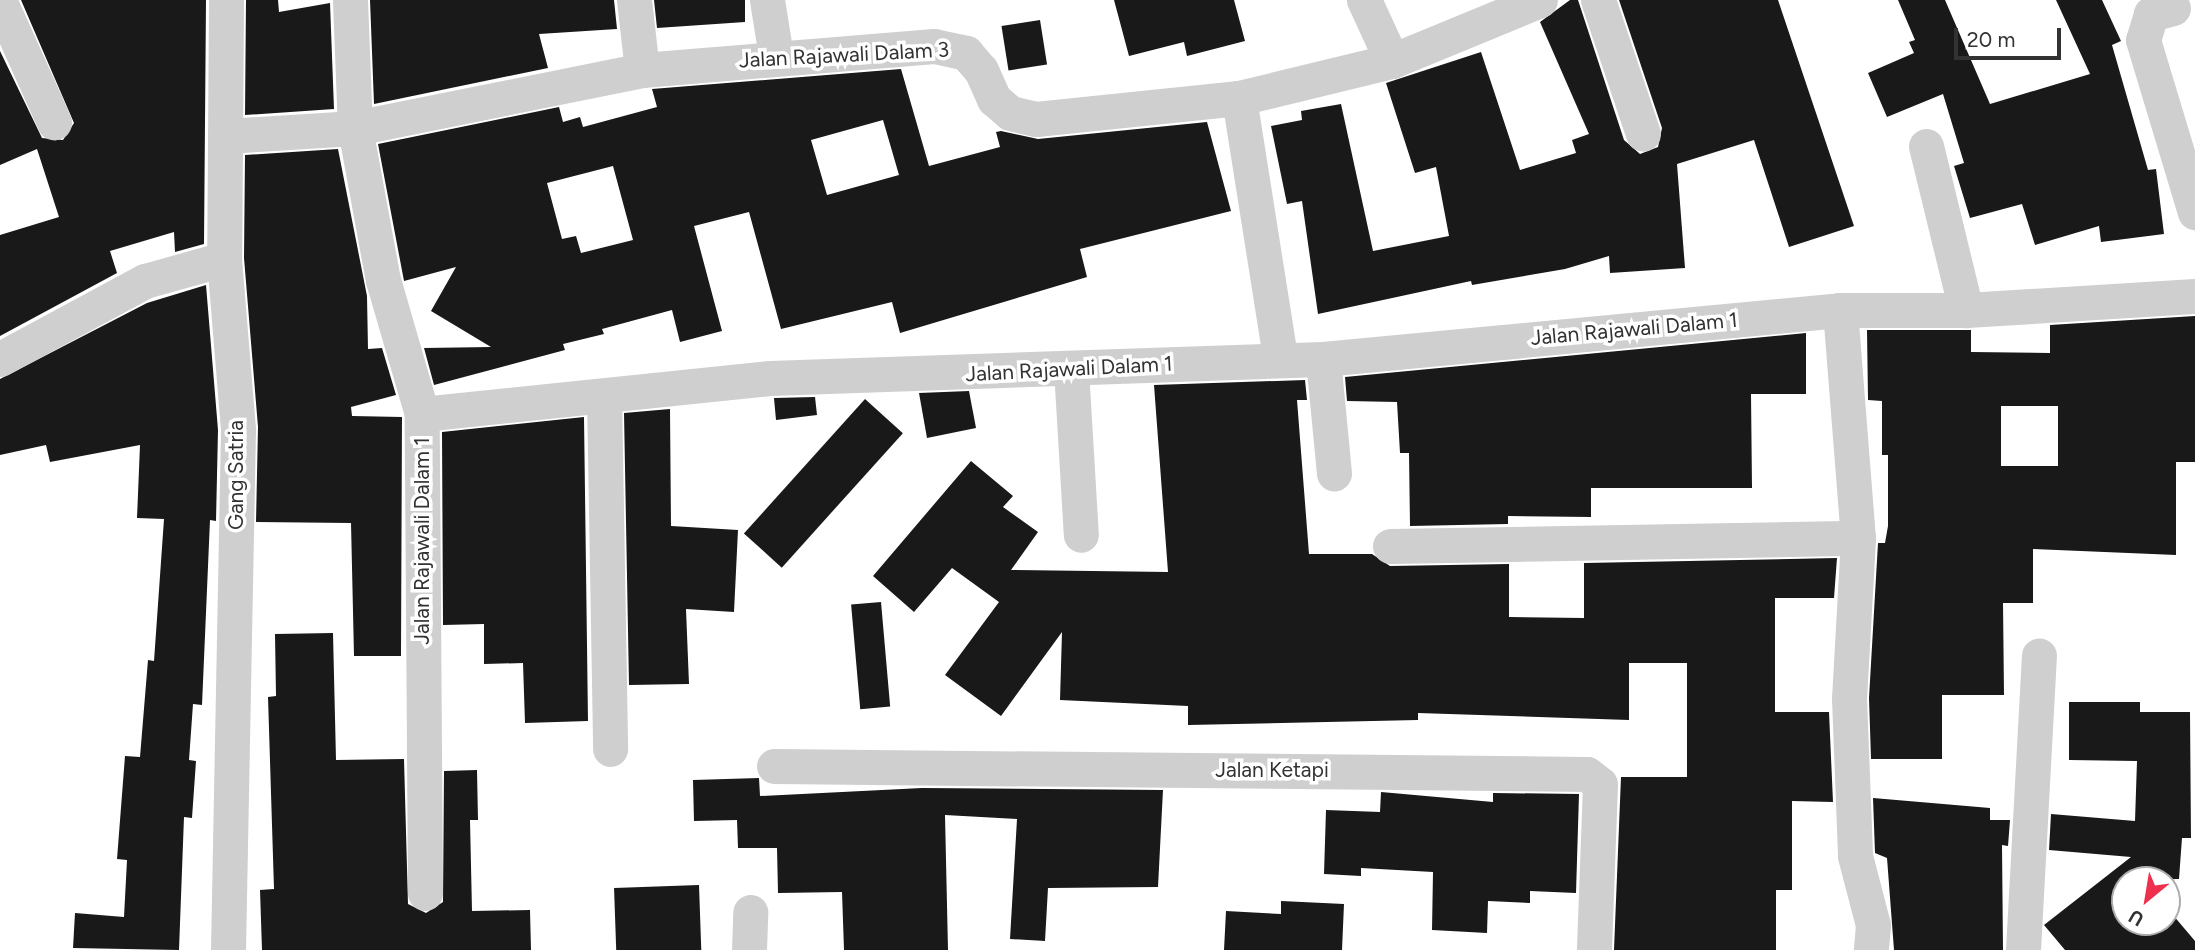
<!DOCTYPE html>
<html>
<head>
<meta charset="utf-8">
<style>
  body { margin:0 }
  #map { position:relative; width:2195px; height:950px; overflow:hidden; background:#fff; font-family:Figtree,sans-serif }
  div>[style] { position:absolute }
  [style*='--x'] { left:calc(var(--x)*1px); top:calc(var(--y)*1px); width:calc(var(--w)*1px); rotate:calc(var(--a)*1deg) }
  .building>* { inset:0; background:#191919; transform-origin:0 0 }
  .minor>* { height:35px; margin:-17.5px; padding:0 17.5px; transform-origin:17.5px; border-radius:17.5px; background:#cfcfcf }
  span { translate:-50% -50%; white-space:nowrap; text-align:center; line-height:1.15; -webkit-text-stroke:7px #fff; paint-order:stroke }
  .street-label { font-size:21px; color:#323232 }
  .north { position:absolute; left:2111px; top:866px; width:70px; height:70px; box-sizing:border-box; background:#fff; border:2px solid #adadad; border-radius:50%; rotate:210deg; font-size:19px; font-weight:700; line-height:28px; text-align:center; color:#323232 }
  .north::after { content:''; display:block; margin:auto; width:24px; height:32px; background:#ee2f4e; clip-path:polygon(50% 0,100% 100%,50% 72%,0 100%) }
  .scale { position:absolute; left:1954px; top:28px; width:107px; height:32px; box-sizing:border-box; border:4px solid #323232; border-top:0; padding-left:9px; font-size:21px; line-height:24px; white-space:nowrap; color:#323232; -webkit-text-stroke:5px #fff; paint-order:stroke }
</style>
</head>
<body>
<div id="map">
  <div class="building">
    <i style="clip-path:polygon(21px 0,206px 0,204px 244px,175px 252px,174px 232px,110px 251px,117px 273px,0 336px,0 235px,59px 217px,37px 149px,0 165px,0 51px,42px 138px,63px 140px,74px 123px)"></i>
    <i style="clip-path:polygon(246px 0,278px 0,279px 12px,330px 3px,334px 109px,245px 115px)"></i>
    <i style="clip-path:polygon(370px 0,614px 0,617px 29px,539px 34px,548px 68px,374px 104px)"></i>
    <i style="clip-path:polygon(654px 0,745px 0,745px 22px,657px 28px)"></i>
    <i style="clip-path:polygon(1114px 0,1234px 0,1245px 41px,1187px 56px,1184px 42px,1129px 56px)"></i>
    <i style="clip-path:polygon(1570px 0,1578px 0,1624px 140px,1640px 154px,1658px 147px,1662px 128px,1619px 0,1778px 0,1854px 226px,1789px 247px,1754px 140px,1677px 164px,1685px 268px,1610px 273px,1609px 256px,1565px 269px,1472px 285px,1471px 281px,1318px 314px,1302px 201px,1287px 204px,1271px 126px,1302px 120px,1301px 111px,1341px 104px,1373px 251px,1449px 236px,1436px 167px,1415px 173px,1386px 83px,1481px 52px,1520px 170px,1576px 153px,1572px 140px,1589px 134px,1540px 22px)"></i>
    <i style="clip-path:polygon(1898px 0,1945px 0,1990px 104px,2090px 74px,2056px 0,2102px 0,2121px 41px,2112px 45px,2148px 170px,2156px 169px,2164px 234px,2101px 242px,2099px 226px,2035px 245px,2022px 204px,1970px 218px,1954px 166px,1964px 163px,1943px 94px,1887px 117px,1868px 73px,1914px 53px,1909px 42px,1915px 40px)"></i>
    <i style="left:1040px;top:20px;width:45px;height:39px;rotate:81deg"></i>
    <i style="clip-path:polygon(evenodd,901px 69px,929px 166px,1000px 147px,996px 132px,1001px 131px,1038px 139px,1207px 122px,1231px 211px,1080px 249px,1087px 277px,900px 333px,892px 302px,781px 329px,749px 212px,694px 226px,722px 331px,680px 342px,672px 310px,602px 329px,604px 334px,563px 344px,565px 350px,434px 385px,424px 348px,491px 347px,431px 311px,456px 267px,404px 281px,378px 144px,559px 107px,563px 122px,580px 117px,583px 127px,657px 107px,652px 89px,901px 69px,883px 120px,899px 175px,827px 195px,811px 140px,883px 120px,901px 69px,613px 166px,633px 240px,581px 253px,576px 236px,562px 239px,547px 183px,613px 166px)"></i>
    <i style="clip-path:polygon(338px 149px,367px 296px,368px 349px,382px 348px,396px 395px,351px 407px,352px 416px,402px 417px,401px 656px,354px 656px,351px 523px,256px 522px,258px 427px,244px 258px,245px 155px)"></i>
    <i style="clip-path:polygon(206px 285px,218px 430px,216px 521px,210px 520px,202px 705px,193px 704px,189px 760px,196px 761px,192px 818px,184px 817px,179px 950px,73px 948px,75px 913px,124px 917px,127px 860px,117px 859px,125px 756px,140px 757px,148px 660px,154px 661px,164px 519px,137px 518px,140px 445px,50px 462px,46px 445px,0 455px,0 379px,147px 303px)"></i>
    <i style="clip-path:polygon(evenodd,2195px 316px,2195px 462px,2176px 462px,2176px 555px,2033px 549px,2033px 603px,2003px 603px,2004px 695px,1942px 695px,1942px 759px,1871px 759px,1869px 698px,1878px 543px,1885px 543px,1888px 526px,1888px 455px,1882px 455px,1882px 401px,1868px 400px,1867px 330px,1971px 330px,1971px 352px,2050px 353px,2050px 325px,2195px 316px,2001px 406px,2058px 406px,2058px 466px,2001px 466px,2001px 406px)"></i>
    <i style="clip-path:polygon(1806px 333px,1806px 394px,1751px 394px,1752px 488px,1591px 488px,1591px 517px,1508px 516px,1508px 524px,1410px 526px,1409px 453px,1400px 453px,1397px 402px,1347px 401px,1345px 377px)"></i>
    <i style="clip-path:polygon(1305px 380px,1307px 400px,1297px 400px,1309px 554px,1372px 554px,1390px 566px,1509px 564px,1509px 617px,1584px 618px,1584px 563px,1837px 558px,1834px 598px,1775px 598px,1775px 712px,1829px 712px,1833px 802px,1792px 801px,1792px 890px,1776px 890px,1776px 950px,1614px 950px,1621px 777px,1687px 777px,1687px 663px,1629px 663px,1629px 720px,1418px 713px,1418px 720px,1188px 725px,1188px 706px,1060px 700px,1062px 632px,1001px 716px,945px 675px,999px 602px,952px 568px,914px 612px,873px 576px,971px 461px,1013px 496px,1003px 507px,1038px 532px,1011px 570px,1168px 572px,1154px 385px)"></i>
    <i style="clip-path:polygon(969px 391px,976px 428px,927px 438px,919px 393px)"></i>
    <i style="clip-path:polygon(815px 397px,817px 415px,776px 420px,774px 398px)"></i>
    <i style="left:865px;top:399px;width:51px;height:181px;rotate:42deg"></i>
    <i style="clip-path:polygon(670px 409px,671px 526px,738px 530px,734px 612px,686px 609px,689px 684px,629px 685px,624px 413px)"></i>
    <i style="clip-path:polygon(584px 417px,588px 721px,525px 723px,523px 663px,484px 664px,484px 624px,443px 625px,442px 432px)"></i>
    <i style="left:881px;top:602px;width:105px;height:30px;rotate:85deg"></i>
    <i style="clip-path:polygon(333px 633px,336px 760px,404px 759px,408px 904px,426px 913px,443px 902px,444px 771px,477px 770px,478px 820px,470px 820px,472px 911px,530px 910px,531px 950px,262px 950px,260px 890px,274px 889px,268px 697px,276px 696px,275px 634px)"></i>
    <i style="clip-path:polygon(2069px 702px,2140px 702px,2140px 712px,2190px 712px,2191px 838px,2182px 838px,2179px 879px,2125px 880px,2125px 922px,2167px 922px,2167px 908px,2195px 941px,2195px 950px,2065px 950px,2044px 925px,2131px 857px,2049px 850px,2051px 814px,2135px 821px,2137px 761px,2069px 760px)"></i>
    <i style="clip-path:polygon(759px 778px,760px 796px,922px 788px,1163px 790px,1158px 887px,1048px 888px,1045px 941px,1010px 939px,1017px 819px,945px 815px,948px 950px,844px 950px,842px 892px,778px 893px,777px 848px,738px 848px,737px 820px,694px 821px,693px 780px)"></i>
    <i style="clip-path:polygon(1381px 792px,1493px 802px,1493px 793px,1579px 794px,1576px 893px,1530px 891px,1530px 903px,1488px 901px,1487px 933px,1432px 930px,1433px 872px,1361px 868px,1361px 876px,1324px 874px,1326px 810px,1380px 812px)"></i>
    <i style="clip-path:polygon(1873px 798px,1990px 808px,1990px 820px,2010px 820px,2008px 846px,2002px 845px,2003px 950px,1894px 950px,1887px 858px,1875px 853px)"></i>
    <i style="left:699px;top:885px;width:65px;height:85px;rotate:88deg"></i>
    <i style="clip-path:polygon(1281px 901px,1344px 904px,1342px 950px,1224px 950px,1226px 911px,1281px 914px)"></i>
  </div>
  <div class="minor">
    <i style="--x:226;--y:0;--w:259;--a:90.4"></i>
    <i style="--x:224;--y:259;--w:171;--a:85.3"></i>
    <i style="--x:238;--y:429;--w:521;--a:91.1"></i>
    <i style="--x:350;--y:0;--w:128;--a:87.8"></i>
    <i style="--x:355;--y:128;--w:155;--a:79.6"></i>
    <i style="--x:383;--y:280;--w:140;--a:73.8"></i>
    <i style="--x:634;--y:0;--w:70;--a:83.5"></i>
    <i style="--x:767;--y:0;--w:57;--a:80.9"></i>
    <i style="--x:1364;--y:0;--w:67;--a:65.3"></i>
    <i style="--x:1598;--y:0;--w:141;--a:71.4"></i>
    <i style="--x:0;--y:2;--w:132;--a:65.8"></i>
    <i style="--x:2173;--y:8;--w:23;--a:165"></i>
    <i style="--x:2151;--y:14;--w:27;--a:107"></i>
    <i style="--x:2143;--y:40;--w:180;--a:73.2"></i>
    <i style="--x:1239;--y:98;--w:263;--a:81"></i>
    <i style="--x:225;--y:136;--w:130;--a:-3.5"></i>
    <i style="--x:355;--y:128;--w:293;--a:-11.4"></i>
    <i style="--x:642;--y:70;--w:293;--a:-4.7"></i>
    <i style="--x:934;--y:46;--w:33;--a:12"></i>
    <i style="--x:966;--y:53;--w:23;--a:49"></i>
    <i style="--x:981;--y:70;--w:32;--a:66"></i>
    <i style="--x:994;--y:99;--w:21;--a:41"></i>
    <i style="--x:1010;--y:113;--w:27;--a:13"></i>
    <i style="--x:1036;--y:119;--w:204;--a:-5.9"></i>
    <i style="--x:1239;--y:98;--w:157;--a:-13.6"></i>
    <i style="--x:1392;--y:61;--w:160;--a:-22.4"></i>
    <i style="--x:1926;--y:146;--w:169;--a:76.3"></i>
    <i style="--x:1840;--y:310;--w:229;--a:85.5"></i>
    <i style="--x:1858;--y:538;--w:160;--a:93.2"></i>
    <i style="--x:1849;--y:698;--w:158;--a:87.8"></i>
    <i style="--x:1855;--y:856;--w:71;--a:75.4"></i>
    <i style="--x:1873;--y:925;--w:25;--a:95"></i>
    <i style="--x:0;--y:359;--w:165;--a:-28.3"></i>
    <i style="--x:145;--y:281;--w:82;--a:-15.6"></i>
    <i style="--x:1323;--y:359;--w:115;--a:84.5"></i>
    <i style="--x:1071;--y:369;--w:166;--a:86.6"></i>
    <i style="--x:604;--y:396;--w:353;--a:89"></i>
    <i style="--x:1390;--y:546;--w:468;--a:-1"></i>
    <i style="--x:774;--y:766;--w:813;--a:0.56"></i>
    <i style="--x:1587;--y:774;--w:16;--a:38"></i>
    <i style="--x:1600;--y:784;--w:166;--a:92.1"></i>
    <i style="--x:425;--y:893;--w:479;--a:-90.4"></i>
    <i style="--x:422;--y:414;--w:350;--a:-5.9"></i>
    <i style="--x:770;--y:378;--w:553;--a:-1.97"></i>
    <i style="--x:1323;--y:359;--w:519;--a:-5.41"></i>
    <i style="--x:1840;--y:310;--w:126;--a:0"></i>
    <i style="--x:1966;--y:310;--w:229;--a:-3.5"></i>
    <i style="--x:749;--y:950;--w:38;--a:-88"></i>
    <i style="--x:2023;--y:950;--w:295;--a:-86.9"></i>
  </div>
  <div class="street-label">
    <span style="left:844px;top:55px;rotate:-3deg">Jalan Rajawali Dalam 3</span>
    <span style="left:1634px;top:329px;rotate:-5deg">Jalan Rajawali Dalam 1</span>
    <span style="left:1069px;top:369px;rotate:-3deg">Jalan Rajawali Dalam 1</span>
    <span style="left:236px;top:475px;rotate:-90deg">Gang Satria</span>
    <span style="left:422px;top:541px;rotate:-90deg">Jalan Rajawali Dalam 1</span>
    <span style="left:1272px;top:770px">Jalan Ketapi</span>
  </div>
  <div class="north">U</div>
  <div class="scale">20 m</div>
</div>
</body>
</html>
